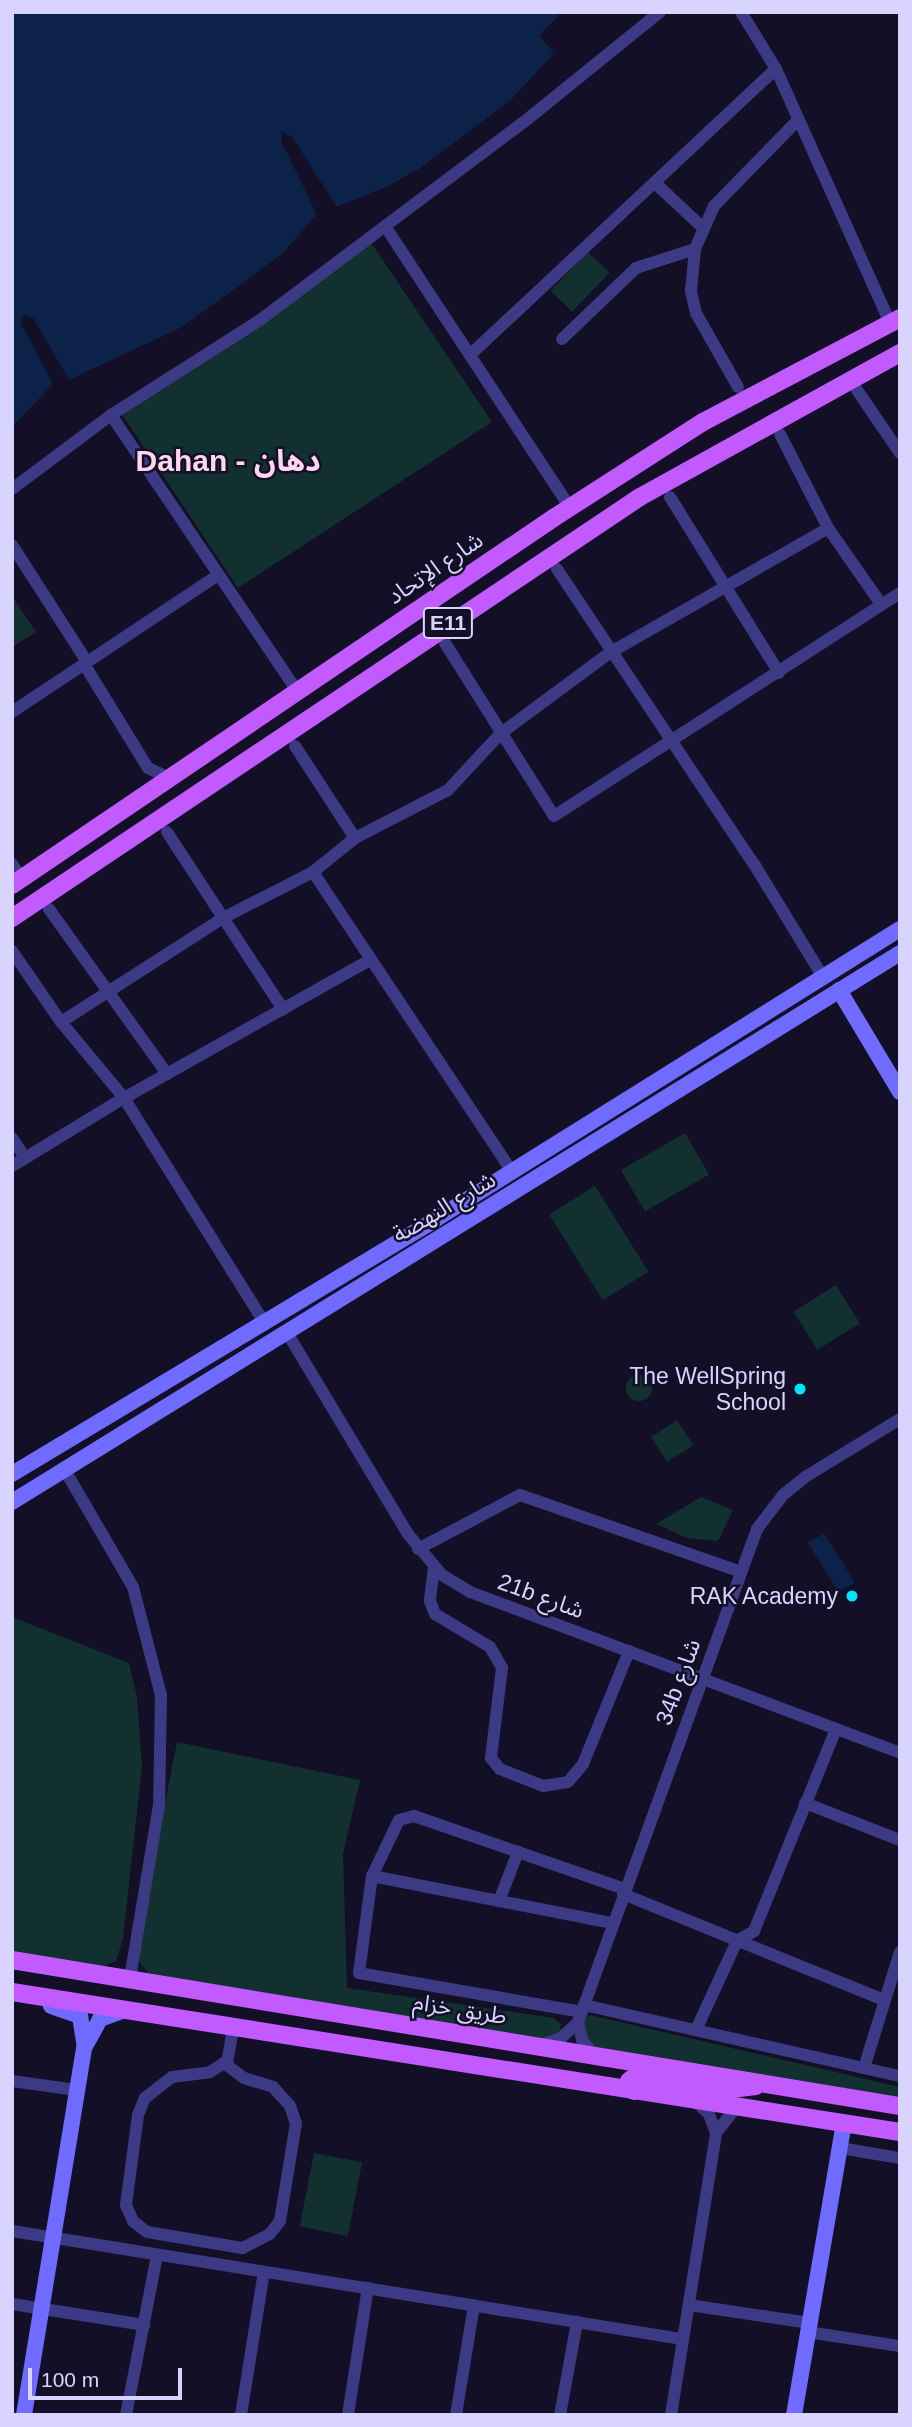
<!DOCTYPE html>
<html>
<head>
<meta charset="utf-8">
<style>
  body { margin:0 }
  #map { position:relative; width:912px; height:2427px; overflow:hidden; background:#130f26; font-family:Helvetica,"Noto Sans Arabic",sans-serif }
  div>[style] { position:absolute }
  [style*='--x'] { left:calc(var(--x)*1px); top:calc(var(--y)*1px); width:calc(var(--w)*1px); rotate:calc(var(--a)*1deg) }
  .green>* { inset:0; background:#12302f; transform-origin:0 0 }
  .round { border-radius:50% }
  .water>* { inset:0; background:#0c2248; transform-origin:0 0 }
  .pier>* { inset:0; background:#130f26 }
  .street>* { height:12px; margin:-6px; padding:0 6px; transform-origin:6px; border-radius:6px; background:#3d3a85 }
  .secondary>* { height:16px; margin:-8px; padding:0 8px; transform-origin:8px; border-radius:8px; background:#6f6bff }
  .primary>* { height:18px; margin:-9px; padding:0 9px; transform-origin:9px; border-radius:9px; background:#c25bff }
  .dots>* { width:19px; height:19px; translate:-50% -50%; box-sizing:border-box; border:4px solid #130f26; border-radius:50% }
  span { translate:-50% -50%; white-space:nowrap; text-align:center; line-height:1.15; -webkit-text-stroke:5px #130f26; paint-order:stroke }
  .shield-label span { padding:2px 5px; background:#130f26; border:2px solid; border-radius:5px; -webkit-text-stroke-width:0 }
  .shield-label { font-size:21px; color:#d9d4ff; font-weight:700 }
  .street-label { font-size:23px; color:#d9d4ff }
  .poi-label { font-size:23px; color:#d9d4ff }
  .right { translate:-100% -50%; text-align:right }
  .district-label { font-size:30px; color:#ffd6f0; font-weight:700 }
  .frame { position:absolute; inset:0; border:14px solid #d9d4ff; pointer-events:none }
  .scale { position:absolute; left:28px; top:2368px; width:154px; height:32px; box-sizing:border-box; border:4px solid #d9d4ff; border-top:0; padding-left:9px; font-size:21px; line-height:24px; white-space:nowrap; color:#d9d4ff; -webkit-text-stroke:5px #130f26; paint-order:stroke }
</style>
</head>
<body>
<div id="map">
  <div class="green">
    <i style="clip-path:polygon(372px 244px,492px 422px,238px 588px,119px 410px,343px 256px)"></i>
    <i style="left:588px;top:252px;width:30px;height:54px;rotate:44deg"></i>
    <i style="clip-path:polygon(12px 596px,36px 632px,12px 647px)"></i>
    <i style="left:685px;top:1133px;width:48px;height:74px;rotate:60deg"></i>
    <i style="left:595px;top:1186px;width:101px;height:54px;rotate:58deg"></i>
    <i style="left:836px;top:1285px;width:45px;height:50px;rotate:58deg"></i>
    <i class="round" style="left:626px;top:1375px;width:26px;height:26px"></i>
    <i style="left:677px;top:1420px;width:30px;height:31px;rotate:57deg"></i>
    <i style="clip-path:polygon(701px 1497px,733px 1510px,718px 1541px,687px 1538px,656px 1524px)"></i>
    <i style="clip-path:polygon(12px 1617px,129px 1663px,137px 1697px,142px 1766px,123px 1939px,116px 1961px,104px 1966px,12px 1954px)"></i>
    <i style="clip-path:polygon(177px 1742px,360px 1780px,343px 1854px,347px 1988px,554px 2018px,561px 2024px,560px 2032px,549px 2039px,149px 1974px,135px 1956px)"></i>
    <i style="clip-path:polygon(590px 2015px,900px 2087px,900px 2097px,582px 2045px,582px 2020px)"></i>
    <i style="left:314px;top:2153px;width:49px;height:75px;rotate:11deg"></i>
  </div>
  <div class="water">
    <i style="clip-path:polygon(12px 12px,556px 12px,559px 16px,539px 35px,554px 53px,511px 100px,419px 169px,386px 187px,336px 207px,292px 137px,281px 131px,281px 141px,317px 214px,281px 255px,182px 327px,69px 380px,33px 318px,24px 315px,21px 323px,53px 384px,12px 427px)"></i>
    <i style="left:824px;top:1533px;width:58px;height:19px;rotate:58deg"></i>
  </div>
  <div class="pier">
    <i style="clip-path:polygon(280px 131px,292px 137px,339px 210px,334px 209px,284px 137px,320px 213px,318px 218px)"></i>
    <i style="clip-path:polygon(24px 315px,33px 318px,71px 383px,26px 319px,55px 387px,21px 323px)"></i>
  </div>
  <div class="street">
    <i style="--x:741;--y:12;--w:67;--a:58.4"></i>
    <i style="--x:776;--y:69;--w:278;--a:65.8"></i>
    <i style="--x:655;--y:183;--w:64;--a:43.1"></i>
    <i style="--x:385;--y:226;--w:337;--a:56.7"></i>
    <i style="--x:562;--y:339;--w:103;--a:-43.8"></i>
    <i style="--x:636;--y:268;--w:62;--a:-17.9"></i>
    <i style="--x:470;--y:355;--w:419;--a:-43.1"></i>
    <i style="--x:738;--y:387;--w:85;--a:-119.6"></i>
    <i style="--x:696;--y:313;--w:23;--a:-103"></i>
    <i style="--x:691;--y:291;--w:42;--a:-84.6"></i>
    <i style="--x:695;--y:249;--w:47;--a:-66.2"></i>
    <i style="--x:714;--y:206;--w:119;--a:-45.7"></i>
    <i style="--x:857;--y:390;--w:76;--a:55.7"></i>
    <i style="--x:111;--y:415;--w:334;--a:56"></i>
    <i style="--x:780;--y:434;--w:106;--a:62.9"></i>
    <i style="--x:828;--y:528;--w:93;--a:55.1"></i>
    <i style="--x:12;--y:489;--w:124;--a:-36.8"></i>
    <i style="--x:111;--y:415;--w:177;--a:-32.5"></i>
    <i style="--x:260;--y:320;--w:330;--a:-36.9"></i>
    <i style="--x:524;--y:122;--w:175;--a:-39"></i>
    <i style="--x:670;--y:497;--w:207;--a:58.2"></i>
    <i style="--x:12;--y:545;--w:139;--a:57.3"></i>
    <i style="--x:557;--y:569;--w:355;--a:56.3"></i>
    <i style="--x:754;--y:864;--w:132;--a:58.6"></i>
    <i style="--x:445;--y:643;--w:204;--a:57.8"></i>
    <i style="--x:554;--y:816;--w:412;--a:-32.8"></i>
    <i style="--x:84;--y:664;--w:122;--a:58.4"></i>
    <i style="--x:148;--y:768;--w:23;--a:25"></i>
    <i style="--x:12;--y:712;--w:247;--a:-33.6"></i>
    <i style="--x:295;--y:746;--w:110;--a:56.9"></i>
    <i style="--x:167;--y:832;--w:212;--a:56.8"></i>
    <i style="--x:12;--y:864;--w:17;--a:54"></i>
    <i style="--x:313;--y:872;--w:356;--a:56.4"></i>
    <i style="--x:49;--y:909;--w:203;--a:54.4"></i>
    <i style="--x:12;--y:951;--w:86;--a:55.4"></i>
    <i style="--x:61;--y:1022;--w:99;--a:50.3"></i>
    <i style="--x:124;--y:1098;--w:264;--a:58"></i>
    <i style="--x:61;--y:1022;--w:193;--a:-32.7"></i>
    <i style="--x:223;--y:918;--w:101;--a:-27.1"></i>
    <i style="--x:313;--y:872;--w:54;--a:-39"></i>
    <i style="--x:355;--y:838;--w:105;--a:-27.3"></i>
    <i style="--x:448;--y:790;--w:76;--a:-47.1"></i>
    <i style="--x:500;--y:734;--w:138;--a:-36.5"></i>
    <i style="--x:611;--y:652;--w:250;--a:-29.7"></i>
    <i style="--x:12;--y:1138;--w:23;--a:56"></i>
    <i style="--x:12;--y:1166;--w:131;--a:-31.3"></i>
    <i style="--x:124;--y:1098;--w:282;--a:-29.3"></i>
    <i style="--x:286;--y:1331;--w:237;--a:59"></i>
    <i style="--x:408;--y:1534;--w:53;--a:50.3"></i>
    <i style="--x:442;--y:1575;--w:33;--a:31"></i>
    <i style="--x:470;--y:1592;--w:459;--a:20.5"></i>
    <i style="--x:66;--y:1472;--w:133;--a:59.8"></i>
    <i style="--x:133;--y:1587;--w:112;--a:75.5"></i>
    <i style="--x:161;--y:1695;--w:110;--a:91"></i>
    <i style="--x:159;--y:1805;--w:175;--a:99.5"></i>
    <i style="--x:418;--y:1549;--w:115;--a:-27.9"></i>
    <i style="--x:520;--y:1495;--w:234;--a:19.2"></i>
    <i style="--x:434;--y:1567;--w:34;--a:97"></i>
    <i style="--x:430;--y:1601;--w:14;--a:69"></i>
    <i style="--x:435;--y:1614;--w:64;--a:31"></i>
    <i style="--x:490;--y:1647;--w:24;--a:60"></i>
    <i style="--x:502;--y:1668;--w:91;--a:97"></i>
    <i style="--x:491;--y:1758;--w:14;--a:51"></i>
    <i style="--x:500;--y:1769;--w:46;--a:21.6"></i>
    <i style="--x:543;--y:1786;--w:25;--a:-9"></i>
    <i style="--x:568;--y:1782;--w:23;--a:-50"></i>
    <i style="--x:583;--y:1764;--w:122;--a:-67.8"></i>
    <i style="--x:805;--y:1803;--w:102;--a:21.3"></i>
    <i style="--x:372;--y:1876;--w:245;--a:11.1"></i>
    <i style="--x:623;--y:1894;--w:282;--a:22.1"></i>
    <i style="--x:499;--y:1901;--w:53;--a:-68.8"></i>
    <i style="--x:584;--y:2005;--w:324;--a:12.7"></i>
    <i style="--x:582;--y:2012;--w:226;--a:-170.1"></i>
    <i style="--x:359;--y:1973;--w:98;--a:-82.4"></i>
    <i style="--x:372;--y:1876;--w:62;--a:-64.3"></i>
    <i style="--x:399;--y:1820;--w:16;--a:-15"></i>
    <i style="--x:414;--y:1816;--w:223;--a:19.1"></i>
    <i style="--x:578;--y:2022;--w:18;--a:77"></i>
    <i style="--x:582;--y:2040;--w:18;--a:52"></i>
    <i style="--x:696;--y:2030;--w:98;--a:-65.3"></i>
    <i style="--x:737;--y:1941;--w:20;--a:-30"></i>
    <i style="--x:754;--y:1931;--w:218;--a:-67.9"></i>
    <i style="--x:540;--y:2045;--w:22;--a:-18"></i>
    <i style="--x:561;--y:2038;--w:23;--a:-43"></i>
    <i style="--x:578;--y:2022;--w:524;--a:-70.04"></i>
    <i style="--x:757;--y:1529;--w:43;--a:-52.6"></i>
    <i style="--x:783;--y:1495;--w:28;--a:-39"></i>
    <i style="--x:805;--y:1477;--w:111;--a:-31.4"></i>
    <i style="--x:224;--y:2063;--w:25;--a:37"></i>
    <i style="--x:244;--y:2078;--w:30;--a:17"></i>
    <i style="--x:273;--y:2087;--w:25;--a:48"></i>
    <i style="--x:290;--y:2106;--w:18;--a:71"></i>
    <i style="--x:296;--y:2123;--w:99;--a:99.3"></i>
    <i style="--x:280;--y:2221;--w:16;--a:128"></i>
    <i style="--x:270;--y:2234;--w:31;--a:153"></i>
    <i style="--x:242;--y:2248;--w:96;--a:-170.4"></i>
    <i style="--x:147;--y:2232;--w:18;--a:-142"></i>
    <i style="--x:133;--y:2221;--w:17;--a:-114"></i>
    <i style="--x:126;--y:2205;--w:91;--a:-82.4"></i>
    <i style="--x:138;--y:2115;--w:18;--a:-68"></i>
    <i style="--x:145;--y:2098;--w:34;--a:-38"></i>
    <i style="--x:172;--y:2077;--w:38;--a:-7"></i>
    <i style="--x:210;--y:2072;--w:17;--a:-33"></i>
    <i style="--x:227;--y:2063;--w:39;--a:-80"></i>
    <i style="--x:864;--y:2068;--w:121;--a:-72.8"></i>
    <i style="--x:12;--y:2081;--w:65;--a:8"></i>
    <i style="--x:694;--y:2100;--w:21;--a:43"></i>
    <i style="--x:709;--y:2114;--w:20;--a:70"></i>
    <i style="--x:840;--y:2148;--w:61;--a:9.5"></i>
    <i style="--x:12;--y:2231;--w:679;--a:9.16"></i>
    <i style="--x:12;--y:2304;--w:134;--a:9"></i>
    <i style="--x:689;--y:2305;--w:122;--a:8.5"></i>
    <i style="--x:808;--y:2332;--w:93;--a:8.7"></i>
    <i style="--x:126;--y:2415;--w:163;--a:-79"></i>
    <i style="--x:241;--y:2415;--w:145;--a:-80.9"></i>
    <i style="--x:348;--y:2415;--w:129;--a:-81.1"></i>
    <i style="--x:456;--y:2415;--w:111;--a:-80.7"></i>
    <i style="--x:560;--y:2415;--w:95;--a:-79.6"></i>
    <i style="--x:671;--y:2415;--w:286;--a:-80.9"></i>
    <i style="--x:716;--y:2133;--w:33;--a:-52"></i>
  </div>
  <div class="secondary">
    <i style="--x:839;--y:990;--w:119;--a:59.1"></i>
    <i style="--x:12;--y:1474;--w:495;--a:-31"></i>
    <i style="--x:436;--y:1219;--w:547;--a:-32.01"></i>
    <i style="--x:12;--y:1502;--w:1044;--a:-31.73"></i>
    <i style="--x:51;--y:2006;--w:31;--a:19"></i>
    <i style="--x:80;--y:2016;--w:26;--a:81"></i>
    <i style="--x:24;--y:2415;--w:372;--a:-80.7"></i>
    <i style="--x:84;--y:2048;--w:33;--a:-61"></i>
    <i style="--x:100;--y:2019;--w:27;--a:-20"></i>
    <i style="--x:794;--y:2415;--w:296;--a:-80.3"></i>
  </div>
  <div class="primary">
    <i style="--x:12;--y:885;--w:656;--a:-34.13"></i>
    <i style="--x:555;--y:517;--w:176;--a:-32.7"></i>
    <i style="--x:703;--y:422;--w:223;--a:-27.8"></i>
    <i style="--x:12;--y:918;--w:756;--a:-33.84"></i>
    <i style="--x:640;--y:497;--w:297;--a:-29"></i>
    <i style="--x:12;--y:1960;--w:900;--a:9.34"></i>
    <i style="--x:12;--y:1992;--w:899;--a:8.96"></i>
    <i style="--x:634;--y:2091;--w:11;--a:-117"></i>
    <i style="--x:629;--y:2081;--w:10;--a:-37"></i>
    <i style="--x:637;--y:2075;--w:95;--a:8.5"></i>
    <i style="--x:731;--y:2089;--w:25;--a:-7"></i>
  </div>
  <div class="dots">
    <i style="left:800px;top:1389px;background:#00e5ff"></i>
    <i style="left:852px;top:1596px;background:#00e5ff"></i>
  </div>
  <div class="shield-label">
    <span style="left:448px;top:623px">E11</span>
  </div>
  <div class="street-label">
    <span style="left:435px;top:568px;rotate:-34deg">شارع الإتحاد</span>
    <span style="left:444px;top:1207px;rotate:-31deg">شارع النهضة</span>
    <span style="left:541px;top:1596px;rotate:20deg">21b شارع</span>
    <span style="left:678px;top:1682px;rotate:-70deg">34b شارع</span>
    <span style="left:460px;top:2009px;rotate:9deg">طريق خزام</span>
  </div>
  <div class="poi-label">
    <span class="right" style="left:786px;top:1389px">The WellSpring<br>School</span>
    <span class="right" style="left:838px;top:1596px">RAK Academy</span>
  </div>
  <div class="district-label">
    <span style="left:228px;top:461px">Dahan - دهان</span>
  </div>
  <div class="frame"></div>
  <div class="scale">100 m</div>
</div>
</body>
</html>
